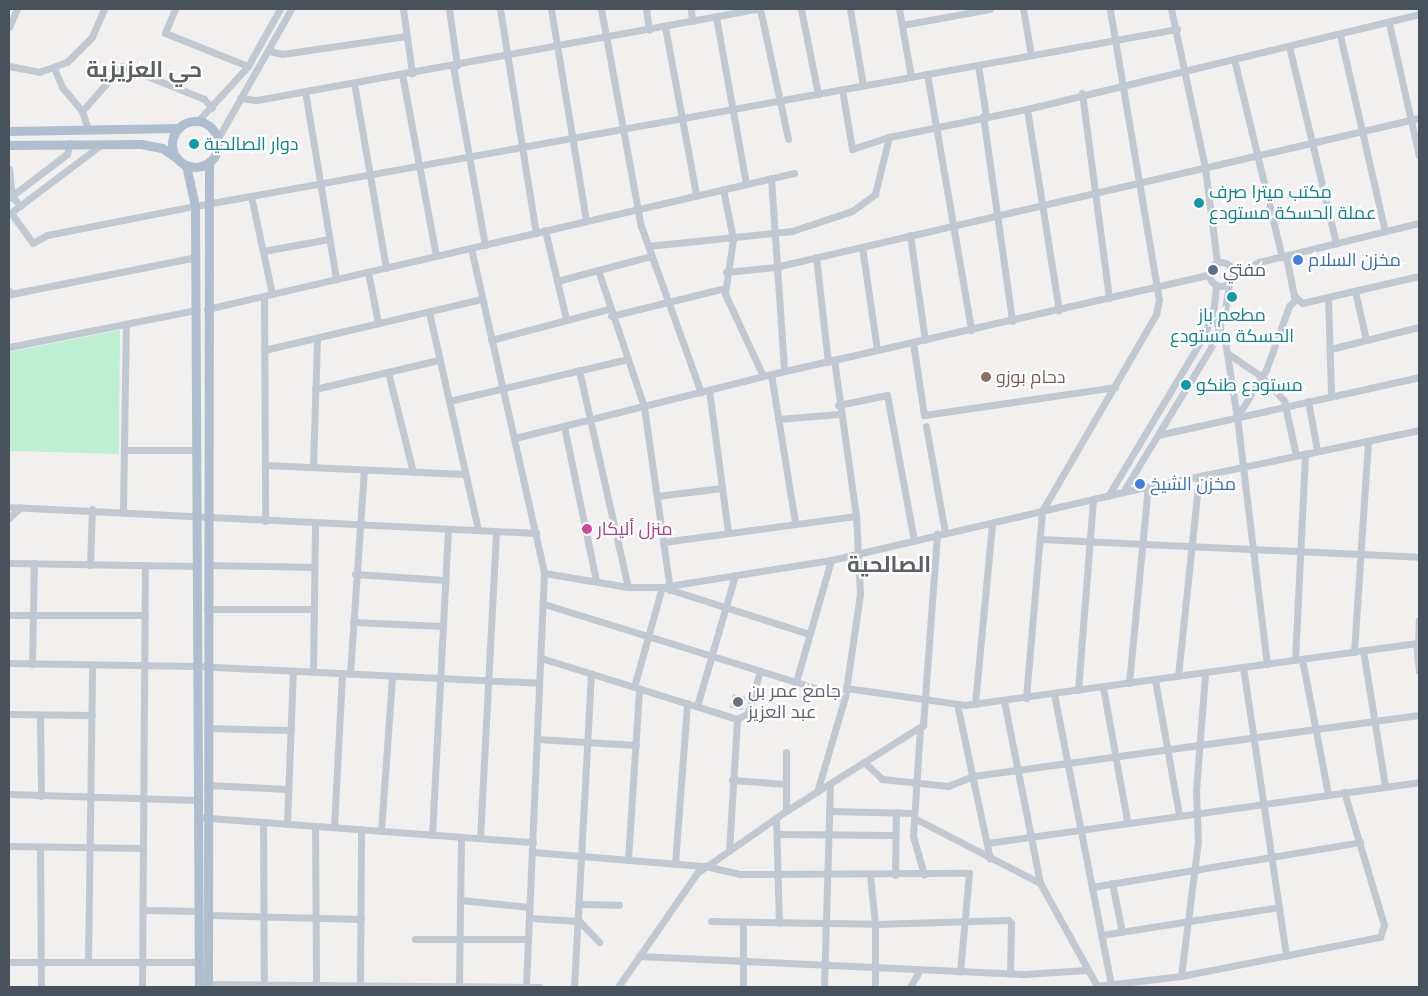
<!DOCTYPE html>
<html>
<head>
<meta charset="utf-8">
<style>
  body { margin:0 }
  #map { position:relative; width:1428px; height:996px; overflow:hidden; background:#f2efef; font-family:Roboto,Cairo,sans-serif }
  div>[style] { position:absolute }
  [style*='--x'] { left:calc(var(--x)*1px); top:calc(var(--y)*1px); width:calc(var(--w)*1px); rotate:calc(var(--a)*1deg) }
  .green>* { inset:0; background:#bfefd2 }
  .building>* { inset:0; background:#ccced4; transform-origin:0 0 }
  .minor>* { height:7px; margin:-3.5px; padding:0 3.5px; transform-origin:3.5px; border-radius:3.5px; background:#c0c9d1 }
  .minor>.ring { margin:-3.5px; padding:0; box-sizing:content-box; background:none; border:7px solid #c0c9d1; border-radius:50% }
  .major>* { height:9px; margin:-4.5px; padding:0 4.5px; transform-origin:4.5px; border-radius:4.5px; background:#afbece }
  .major>.ring { margin:-4.5px; padding:0; box-sizing:content-box; background:none; border:9px solid #afbece; border-radius:50% }
  .dots>* { width:14px; height:14px; translate:-50% -50%; box-sizing:border-box; border:2px solid #fff; border-radius:50% }
  span { translate:-50% -50%; white-space:nowrap; text-align:center; line-height:1.15; -webkit-text-stroke:4.5px #fff; paint-order:stroke }
  .culture-label { font-size:18px; color:#0d838f }
  .left { translate:0 -50%; text-align:left }
  .shop-label { font-size:18px; color:#366cbe }
  .service-label { font-size:18px; color:#4e5e75 }
  .education-label { font-size:18px; color:#785e54 }
  .hotel-label { font-size:18px; color:#b23c85 }
  .worship-label { font-size:18px; color:#5b616d }
  .district-label { font-size:22px; color:#5c5f64; font-weight:700 }
  .frame { position:absolute; inset:0; border:10px solid #47525d; pointer-events:none }
</style>
</head>
<body>
<div id="map">
  <div class="green">
    <i style="clip-path:polygon(120px 330px,119px 454px,9px 451px,9px 352px)"></i>
  </div>
  <div class="building">
    <i style="left:733px;top:694px;width:13px;height:14px;rotate:13deg"></i>
  </div>
  <div class="minor">
    <i style="--x:175;--y:9;--w:26;--a:113"></i>
    <i style="--x:165;--y:33;--w:89;--a:21.7"></i>
    <i style="--x:403;--y:9;--w:65;--a:82"></i>
    <i style="--x:449;--y:9;--w:57;--a:81.9"></i>
    <i style="--x:500;--y:9;--w:227;--a:80.9"></i>
    <i style="--x:551;--y:9;--w:215;--a:80.6"></i>
    <i style="--x:601;--y:9;--w:221;--a:79.6"></i>
    <i style="--x:641;--y:226;--w:177;--a:70.2"></i>
    <i style="--x:646;--y:9;--w:21;--a:82"></i>
    <i style="--x:691;--y:9;--w:12;--a:85"></i>
    <i style="--x:760;--y:9;--w:133;--a:77.8"></i>
    <i style="--x:801;--y:9;--w:87;--a:78.7"></i>
    <i style="--x:850;--y:9;--w:78;--a:80.4"></i>
    <i style="--x:899;--y:9;--w:69;--a:80"></i>
    <i style="--x:1023;--y:9;--w:47;--a:80.1"></i>
    <i style="--x:1171;--y:9;--w:163;--a:77.9"></i>
    <i style="--x:1205;--y:168;--w:95;--a:82.7"></i>
    <i style="--x:716;--y:17;--w:170;--a:79.8"></i>
    <i style="--x:1389;--y:23;--w:136;--a:77.3"></i>
    <i style="--x:902;--y:25;--w:89;--a:-10.3"></i>
    <i style="--x:9;--y:27;--w:20;--a:-66"></i>
    <i style="--x:665;--y:27;--w:171;--a:79.5"></i>
    <i style="--x:1340;--y:35;--w:201;--a:77.1"></i>
    <i style="--x:1289;--y:46;--w:203;--a:76.6"></i>
    <i style="--x:269;--y:51;--w:13;--a:13"></i>
    <i style="--x:282;--y:54;--w:125;--a:-8.3"></i>
    <i style="--x:1234;--y:59;--w:204;--a:76.4"></i>
    <i style="--x:978;--y:65;--w:52;--a:81.1"></i>
    <i style="--x:9;--y:66;--w:31;--a:11"></i>
    <i style="--x:39;--y:72;--w:30;--a:-20"></i>
    <i style="--x:67;--y:62;--w:35;--a:-45"></i>
    <i style="--x:92;--y:37;--w:30;--a:-67"></i>
    <i style="--x:453;--y:66;--w:182;--a:79.9"></i>
    <i style="--x:54;--y:68;--w:21;--a:67"></i>
    <i style="--x:62;--y:87;--w:31;--a:50"></i>
    <i style="--x:82;--y:111;--w:19;--a:72"></i>
    <i style="--x:402;--y:74;--w:185;--a:79.4"></i>
    <i style="--x:927;--y:74;--w:260;--a:80.2"></i>
    <i style="--x:354;--y:83;--w:188;--a:80.2"></i>
    <i style="--x:842;--y:89;--w:61;--a:80.5"></i>
    <i style="--x:852;--y:149;--w:39;--a:-18"></i>
    <i style="--x:305;--y:91;--w:191;--a:80.6"></i>
    <i style="--x:1082;--y:93;--w:207;--a:82.5"></i>
    <i style="--x:240;--y:98;--w:17;--a:7"></i>
    <i style="--x:257;--y:100;--w:507;--a:-10.34"></i>
    <i style="--x:1027;--y:109;--w:204;--a:81"></i>
    <i style="--x:82;--y:111;--w:60;--a:-48.4"></i>
    <i style="--x:122;--y:66;--w:88;--a:21.9"></i>
    <i style="--x:204;--y:99;--w:12;--a:48"></i>
    <i style="--x:983;--y:116;--w:207;--a:81.9"></i>
    <i style="--x:197;--y:122;--w:76;--a:-47.7"></i>
    <i style="--x:248;--y:66;--w:65;--a:-60.7"></i>
    <i style="--x:217;--y:140;--w:150;--a:-60.5"></i>
    <i style="--x:9;--y:169;--w:27;--a:84"></i>
    <i style="--x:12;--y:196;--w:13;--a:51"></i>
    <i style="--x:771;--y:178;--w:193;--a:86.1"></i>
    <i style="--x:723;--y:189;--w:51;--a:78.7"></i>
    <i style="--x:733;--y:239;--w:56;--a:98.3"></i>
    <i style="--x:725;--y:294;--w:90;--a:65.1"></i>
    <i style="--x:251;--y:196;--w:100;--a:77.9"></i>
    <i style="--x:9;--y:198;--w:73;--a:-37.2"></i>
    <i style="--x:67;--y:154;--w:11;--a:-75"></i>
    <i style="--x:11;--y:213;--w:37;--a:54"></i>
    <i style="--x:33;--y:243;--w:16;--a:-30"></i>
    <i style="--x:47;--y:235;--w:151;--a:-11.1"></i>
    <i style="--x:195;--y:206;--w:998;--a:-10.22"></i>
    <i style="--x:9;--y:214;--w:116;--a:-37"></i>
    <i style="--x:545;--y:230;--w:91;--a:76.7"></i>
    <i style="--x:910;--y:235;--w:106;--a:81.9"></i>
    <i style="--x:648;--y:246;--w:145;--a:-5.9"></i>
    <i style="--x:792;--y:231;--w:63;--a:-18.4"></i>
    <i style="--x:852;--y:211;--w:29;--a:-36"></i>
    <i style="--x:875;--y:194;--w:59;--a:-76.2"></i>
    <i style="--x:889;--y:137;--w:141;--a:-11.5"></i>
    <i style="--x:1027;--y:109;--w:403;--a:-13.6"></i>
    <i style="--x:862;--y:247;--w:104;--a:81.7"></i>
    <i style="--x:471;--y:248;--w:333;--a:77.3"></i>
    <i style="--x:544;--y:573;--w:414;--a:92.5"></i>
    <i style="--x:263;--y:251;--w:67;--a:-10.3"></i>
    <i style="--x:1286;--y:256;--w:41;--a:78.7"></i>
    <i style="--x:1294;--y:296;--w:11;--a:41"></i>
    <i style="--x:1302;--y:303;--w:120;--a:-13"></i>
    <i style="--x:816;--y:257;--w:106;--a:83.5"></i>
    <i class="ring" style="left:1209px;top:262px;width:17px;height:17px"></i>
    <i style="--x:598;--y:270;--w:145;--a:71.4"></i>
    <i style="--x:644;--y:407;--w:185;--a:81.9"></i>
    <i style="--x:368;--y:272;--w:52;--a:78.9"></i>
    <i style="--x:726;--y:272;--w:49;--a:-5.8"></i>
    <i style="--x:775;--y:267;--w:661;--a:-13.03"></i>
    <i style="--x:1232;--y:278;--w:31;--a:-31"></i>
    <i style="--x:1259;--y:262;--w:165;--a:-13.7"></i>
    <i style="--x:557;--y:281;--w:97;--a:-14.9"></i>
    <i style="--x:9;--y:291;--w:4;--a:56"></i>
    <i style="--x:11;--y:294;--w:189;--a:-11.3"></i>
    <i style="--x:1355;--y:291;--w:50;--a:77.3"></i>
    <i style="--x:264;--y:296;--w:225;--a:89.7"></i>
    <i style="--x:1328;--y:298;--w:98;--a:88.2"></i>
    <i style="--x:207;--y:309;--w:603;--a:-13.04"></i>
    <i style="--x:429;--y:312;--w:223;--a:77.3"></i>
    <i style="--x:611;--y:316;--w:117;--a:-13.8"></i>
    <i style="--x:1212;--y:317;--w:22;--a:56"></i>
    <i style="--x:1224;--y:335;--w:83;--a:81"></i>
    <i style="--x:1237;--y:417;--w:249;--a:83.1"></i>
    <i style="--x:491;--y:340;--w:121;--a:-14.8"></i>
    <i style="--x:913;--y:343;--w:73;--a:81.3"></i>
    <i style="--x:924;--y:415;--w:193;--a:-8.3"></i>
    <i style="--x:9;--y:347;--w:191;--a:-11.2"></i>
    <i style="--x:1330;--y:349;--w:92;--a:-13.9"></i>
    <i style="--x:264;--y:350;--w:224;--a:-13.2"></i>
    <i style="--x:1227;--y:353;--w:42;--a:34.4"></i>
    <i style="--x:1262;--y:377;--w:33;--a:47"></i>
    <i style="--x:1284;--y:401;--w:55;--a:77.5"></i>
    <i style="--x:579;--y:370;--w:222;--a:77.3"></i>
    <i style="--x:388;--y:372;--w:103;--a:76"></i>
    <i style="--x:771;--y:374;--w:150;--a:80.8"></i>
    <i style="--x:315;--y:389;--w:127;--a:-13.2"></i>
    <i style="--x:709;--y:390;--w:143;--a:82.4"></i>
    <i style="--x:449;--y:401;--w:184;--a:-13.2"></i>
    <i style="--x:1308;--y:401;--w:50;--a:79.6"></i>
    <i style="--x:838;--y:405;--w:50;--a:-11.5"></i>
    <i style="--x:887;--y:395;--w:147;--a:79.5"></i>
    <i style="--x:1237;--y:417;--w:55;--a:-58.3"></i>
    <i style="--x:1266;--y:370;--w:68;--a:-70.2"></i>
    <i style="--x:1289;--y:306;--w:10;--a:-45"></i>
    <i style="--x:778;--y:419;--w:61;--a:-4.7"></i>
    <i style="--x:564;--y:426;--w:158;--a:78.3"></i>
    <i style="--x:926;--y:426;--w:109;--a:79.9"></i>
    <i style="--x:1158;--y:435;--w:267;--a:-12.5"></i>
    <i style="--x:515;--y:438;--w:256;--a:-14"></i>
    <i style="--x:763;--y:376;--w:457;--a:-12.8"></i>
    <i style="--x:124;--y:450;--w:72;--a:0"></i>
    <i style="--x:265;--y:465;--w:200;--a:2.6"></i>
    <i style="--x:313;--y:467;--w:129;--a:-88.2"></i>
    <i style="--x:1123;--y:492;--w:170;--a:-58.7"></i>
    <i style="--x:1211;--y:347;--w:34;--a:-67"></i>
    <i style="--x:1224;--y:316;--w:33;--a:-81"></i>
    <i style="--x:657;--y:496;--w:65;--a:-7"></i>
    <i style="--x:1108;--y:496;--w:189;--a:-59.1"></i>
    <i style="--x:1205;--y:334;--w:28;--a:-72"></i>
    <i style="--x:1214;--y:307;--w:22;--a:-85"></i>
    <i style="--x:9;--y:507;--w:528;--a:2.82"></i>
    <i style="--x:123;--y:510;--w:186;--a:-89.1"></i>
    <i style="--x:9;--y:518;--w:16;--a:-43"></i>
    <i style="--x:1040;--y:539;--w:379;--a:2.7"></i>
    <i style="--x:663;--y:542;--w:195;--a:-7.7"></i>
    <i style="--x:9;--y:563;--w:188;--a:0.9"></i>
    <i style="--x:90;--y:565;--w:56;--a:-88"></i>
    <i style="--x:208;--y:565;--w:106;--a:1.1"></i>
    <i style="--x:544;--y:573;--w:85;--a:9.5"></i>
    <i style="--x:628;--y:587;--w:34;--a:0"></i>
    <i style="--x:662;--y:587;--w:171;--a:-9.1"></i>
    <i style="--x:831;--y:560;--w:300;--a:-13.1"></i>
    <i style="--x:1123;--y:492;--w:302;--a:-11.8"></i>
    <i style="--x:355;--y:574;--w:90;--a:3.8"></i>
    <i style="--x:544;--y:604;--w:315;--a:17.2"></i>
    <i style="--x:207;--y:609;--w:107;--a:0"></i>
    <i style="--x:9;--y:615;--w:136;--a:0"></i>
    <i style="--x:353;--y:622;--w:90;--a:2.5"></i>
    <i style="--x:1416;--y:643;--w:28;--a:84"></i>
    <i style="--x:1418;--y:643;--w:23;--a:-88"></i>
    <i style="--x:1363;--y:650;--w:138;--a:80.8"></i>
    <i style="--x:1354;--y:652;--w:211;--a:-86.2"></i>
    <i style="--x:541;--y:658;--w:205;--a:17.3"></i>
    <i style="--x:737;--y:719;--w:13;--a:-29"></i>
    <i style="--x:748;--y:713;--w:44;--a:-74.1"></i>
    <i style="--x:1302;--y:659;--w:137;--a:79.1"></i>
    <i style="--x:1295;--y:660;--w:207;--a:-87.2"></i>
    <i style="--x:9;--y:663;--w:186;--a:0.9"></i>
    <i style="--x:195;--y:666;--w:344;--a:2.8"></i>
    <i style="--x:32;--y:664;--w:101;--a:-88.9"></i>
    <i style="--x:1243;--y:667;--w:292;--a:81.5"></i>
    <i style="--x:313;--y:672;--w:149;--a:-89.2"></i>
    <i style="--x:350;--y:674;--w:205;--a:-86.1"></i>
    <i style="--x:1178;--y:676;--w:200;--a:-84"></i>
    <i style="--x:1155;--y:680;--w:137;--a:79.9"></i>
    <i style="--x:796;--y:682;--w:127;--a:-74"></i>
    <i style="--x:1129;--y:683;--w:197;--a:-84.5"></i>
    <i style="--x:634;--y:687;--w:104;--a:-74.4"></i>
    <i style="--x:662;--y:587;--w:154;--a:17.7"></i>
    <i style="--x:1103;--y:687;--w:136;--a:79.8"></i>
    <i style="--x:846;--y:688;--w:120;--a:8.1"></i>
    <i style="--x:965;--y:705;--w:458;--a:-7.8"></i>
    <i style="--x:1078;--y:690;--w:191;--a:-85.5"></i>
    <i style="--x:1054;--y:694;--w:297;--a:78.9"></i>
    <i style="--x:1026;--y:698;--w:188;--a:-85.1"></i>
    <i style="--x:1042;--y:511;--w:228;--a:-59.9"></i>
    <i style="--x:1156;--y:314;--w:14;--a:-78"></i>
    <i style="--x:1159;--y:300;--w:295;--a:-99.6"></i>
    <i style="--x:1004;--y:701;--w:186;--a:78.8"></i>
    <i style="--x:1040;--y:883;--w:118;--a:61"></i>
    <i style="--x:1097;--y:986;--w:85;--a:-6.8"></i>
    <i style="--x:1181;--y:976;--w:203;--a:-11.1"></i>
    <i style="--x:1380;--y:937;--w:13;--a:-72"></i>
    <i style="--x:1384;--y:925;--w:139;--a:-106.7"></i>
    <i style="--x:957;--y:704;--w:158;--a:78"></i>
    <i style="--x:975;--y:704;--w:182;--a:-84.6"></i>
    <i style="--x:697;--y:706;--w:136;--a:-73.8"></i>
    <i style="--x:9;--y:714;--w:83;--a:0.7"></i>
    <i style="--x:40;--y:715;--w:81;--a:89.3"></i>
    <i style="--x:207;--y:728;--w:84;--a:1.4"></i>
    <i style="--x:920;--y:728;--w:108;--a:93.7"></i>
    <i style="--x:913;--y:836;--w:40;--a:74"></i>
    <i style="--x:537;--y:739;--w:99;--a:3.5"></i>
    <i style="--x:786;--y:752;--w:59;--a:90"></i>
    <i style="--x:864;--y:762;--w:25;--a:43"></i>
    <i style="--x:882;--y:779;--w:66;--a:6.1"></i>
    <i style="--x:948;--y:786;--w:27;--a:-22"></i>
    <i style="--x:973;--y:776;--w:450;--a:-7.8"></i>
    <i style="--x:732;--y:780;--w:54;--a:4.2"></i>
    <i style="--x:207;--y:785;--w:81;--a:2.8"></i>
    <i style="--x:817;--y:792;--w:99;--a:-73.6"></i>
    <i style="--x:845;--y:697;--w:104;--a:-81.7"></i>
    <i style="--x:860;--y:594;--w:78;--a:-92.9"></i>
    <i style="--x:856;--y:516;--w:158;--a:-98"></i>
    <i style="--x:9;--y:794;--w:188;--a:1.8"></i>
    <i style="--x:829;--y:811;--w:85;--a:1.3"></i>
    <i style="--x:197;--y:817;--w:337;--a:4.3"></i>
    <i style="--x:776;--y:818;--w:105;--a:88.4"></i>
    <i style="--x:914;--y:818;--w:142;--a:27.3"></i>
    <i style="--x:263;--y:822;--w:165;--a:89.7"></i>
    <i style="--x:287;--y:824;--w:153;--a:-87.8"></i>
    <i style="--x:315;--y:826;--w:160;--a:89.6"></i>
    <i style="--x:334;--y:827;--w:154;--a:-87"></i>
    <i style="--x:381;--y:831;--w:155;--a:-85.9"></i>
    <i style="--x:777;--y:834;--w:118;--a:0.5"></i>
    <i style="--x:432;--y:835;--w:306;--a:-87"></i>
    <i style="--x:480;--y:838;--w:307;--a:-87"></i>
    <i style="--x:987;--y:843;--w:436;--a:-8"></i>
    <i style="--x:9;--y:846;--w:134;--a:0.9"></i>
    <i style="--x:40;--y:847;--w:140;--a:89.6"></i>
    <i style="--x:729;--y:851;--w:132;--a:-86.5"></i>
    <i style="--x:533;--y:852;--w:173;--a:4.7"></i>
    <i style="--x:705;--y:866;--w:36;--a:13"></i>
    <i style="--x:740;--y:874;--w:229;--a:-0.3"></i>
    <i style="--x:969;--y:873;--w:99;--a:95.2"></i>
    <i style="--x:628;--y:860;--w:172;--a:-86.3"></i>
    <i style="--x:675;--y:864;--w:161;--a:-85.7"></i>
    <i style="--x:870;--y:875;--w:49;--a:84.2"></i>
    <i style="--x:875;--y:924;--w:63;--a:90"></i>
    <i style="--x:895;--y:875;--w:63;--a:-89.1"></i>
    <i style="--x:1112;--y:883;--w:50;--a:78.5"></i>
    <i style="--x:1092;--y:887;--w:272;--a:-9.5"></i>
    <i style="--x:460;--y:900;--w:70;--a:5.7"></i>
    <i style="--x:580;--y:904;--w:39;--a:1"></i>
    <i style="--x:143;--y:910;--w:55;--a:1"></i>
    <i style="--x:208;--y:915;--w:153;--a:1.5"></i>
    <i style="--x:530;--y:918;--w:49;--a:3.5"></i>
    <i style="--x:579;--y:921;--w:29;--a:46"></i>
    <i style="--x:711;--y:921;--w:164;--a:1"></i>
    <i style="--x:875;--y:924;--w:133;--a:-1.7"></i>
    <i style="--x:1008;--y:920;--w:4;--a:45"></i>
    <i style="--x:1011;--y:923;--w:51;--a:91.1"></i>
    <i style="--x:1101;--y:935;--w:180;--a:-8.9"></i>
    <i style="--x:415;--y:939;--w:113;--a:0"></i>
    <i style="--x:639;--y:956;--w:386;--a:2.7"></i>
    <i style="--x:1025;--y:974;--w:61;--a:-3.8"></i>
    <i style="--x:9;--y:962;--w:189;--a:0"></i>
    <i style="--x:88;--y:962;--w:297;--a:-89.2"></i>
    <i style="--x:1181;--y:976;--w:135;--a:-82.8"></i>
    <i style="--x:1198;--y:842;--w:51;--a:-92.2"></i>
    <i style="--x:1196;--y:791;--w:118;--a:-85.6"></i>
    <i style="--x:205;--y:984;--w:335;--a:0.5"></i>
    <i style="--x:360;--y:984;--w:155;--a:-89.6"></i>
    <i style="--x:459;--y:984;--w:147;--a:-89.2"></i>
    <i style="--x:142;--y:987;--w:422;--a:-89.6"></i>
    <i style="--x:574;--y:987;--w:314;--a:-86.9"></i>
    <i style="--x:618;--y:987;--w:139;--a:-55.3"></i>
    <i style="--x:697;--y:873;--w:108;--a:-34.9"></i>
    <i style="--x:786;--y:811;--w:162;--a:-32.1"></i>
    <i style="--x:923;--y:725;--w:192;--a:-85.8"></i>
    <i style="--x:743;--y:987;--w:65;--a:-90"></i>
    <i style="--x:824;--y:987;--w:203;--a:-88.3"></i>
    <i style="--x:910;--y:987;--w:20;--a:-60"></i>
  </div>
  <div class="major">
    <i class="ring" style="left:172px;top:121px;width:37px;height:37px"></i>
    <i style="--x:9;--y:131;--w:169;--a:-1"></i>
    <i style="--x:9;--y:145;--w:132;--a:-0.4"></i>
    <i style="--x:141;--y:144;--w:21;--a:11"></i>
    <i style="--x:162;--y:148;--w:19;--a:35"></i>
    <i style="--x:186;--y:165;--w:42;--a:77.6"></i>
    <i style="--x:195;--y:206;--w:781;--a:89.71"></i>
    <i style="--x:208;--y:987;--w:825;--a:-89.93"></i>
  </div>
  <div class="dots">
    <i style="left:194px;top:144px;background:#0f9aa8"></i>
    <i style="left:1199px;top:203px;background:#0f9aa8"></i>
    <i style="left:1298px;top:260px;background:#3f7fe0"></i>
    <i style="left:1213px;top:270px;background:#5c6f8a"></i>
    <i style="left:1232px;top:297px;background:#0f9aa8"></i>
    <i style="left:986px;top:377px;background:#8d6e63"></i>
    <i style="left:1186px;top:385px;background:#0f9aa8"></i>
    <i style="left:1140px;top:484px;background:#3f7fe0"></i>
    <i style="left:587px;top:529px;background:#d1479c"></i>
    <i style="left:738px;top:702px;background:#6b7280"></i>
  </div>
  <div class="culture-label">
    <span class="left" style="left:204px;top:144px">دوار الصالحية</span>
    <span class="left" style="left:1209px;top:203px">مكتب ميترا صرف<br>عملة الحسكة مستودع</span>
    <span style="left:1232px;top:326px">مطعم باز<br>الحسكة مستودع</span>
    <span class="left" style="left:1196px;top:385px">مستودع طنكو</span>
  </div>
  <div class="shop-label">
    <span class="left" style="left:1308px;top:260px">مخزن السلام</span>
    <span class="left" style="left:1150px;top:484px">مخزن الشيخ</span>
  </div>
  <div class="service-label">
    <span class="left" style="left:1223px;top:270px">مفتي</span>
  </div>
  <div class="education-label">
    <span class="left" style="left:996px;top:377px">دحام بوزو</span>
  </div>
  <div class="hotel-label">
    <span class="left" style="left:597px;top:529px">منزل أليكار</span>
  </div>
  <div class="worship-label">
    <span class="left" style="left:748px;top:702px">جامع عمر بن<br>عبد العزيز</span>
  </div>
  <div class="district-label">
    <span style="left:144px;top:70px">حي العزيزية</span>
    <span style="left:889px;top:565px">الصالحية</span>
  </div>
  <div class="frame"></div>
</div>
</body>
</html>
